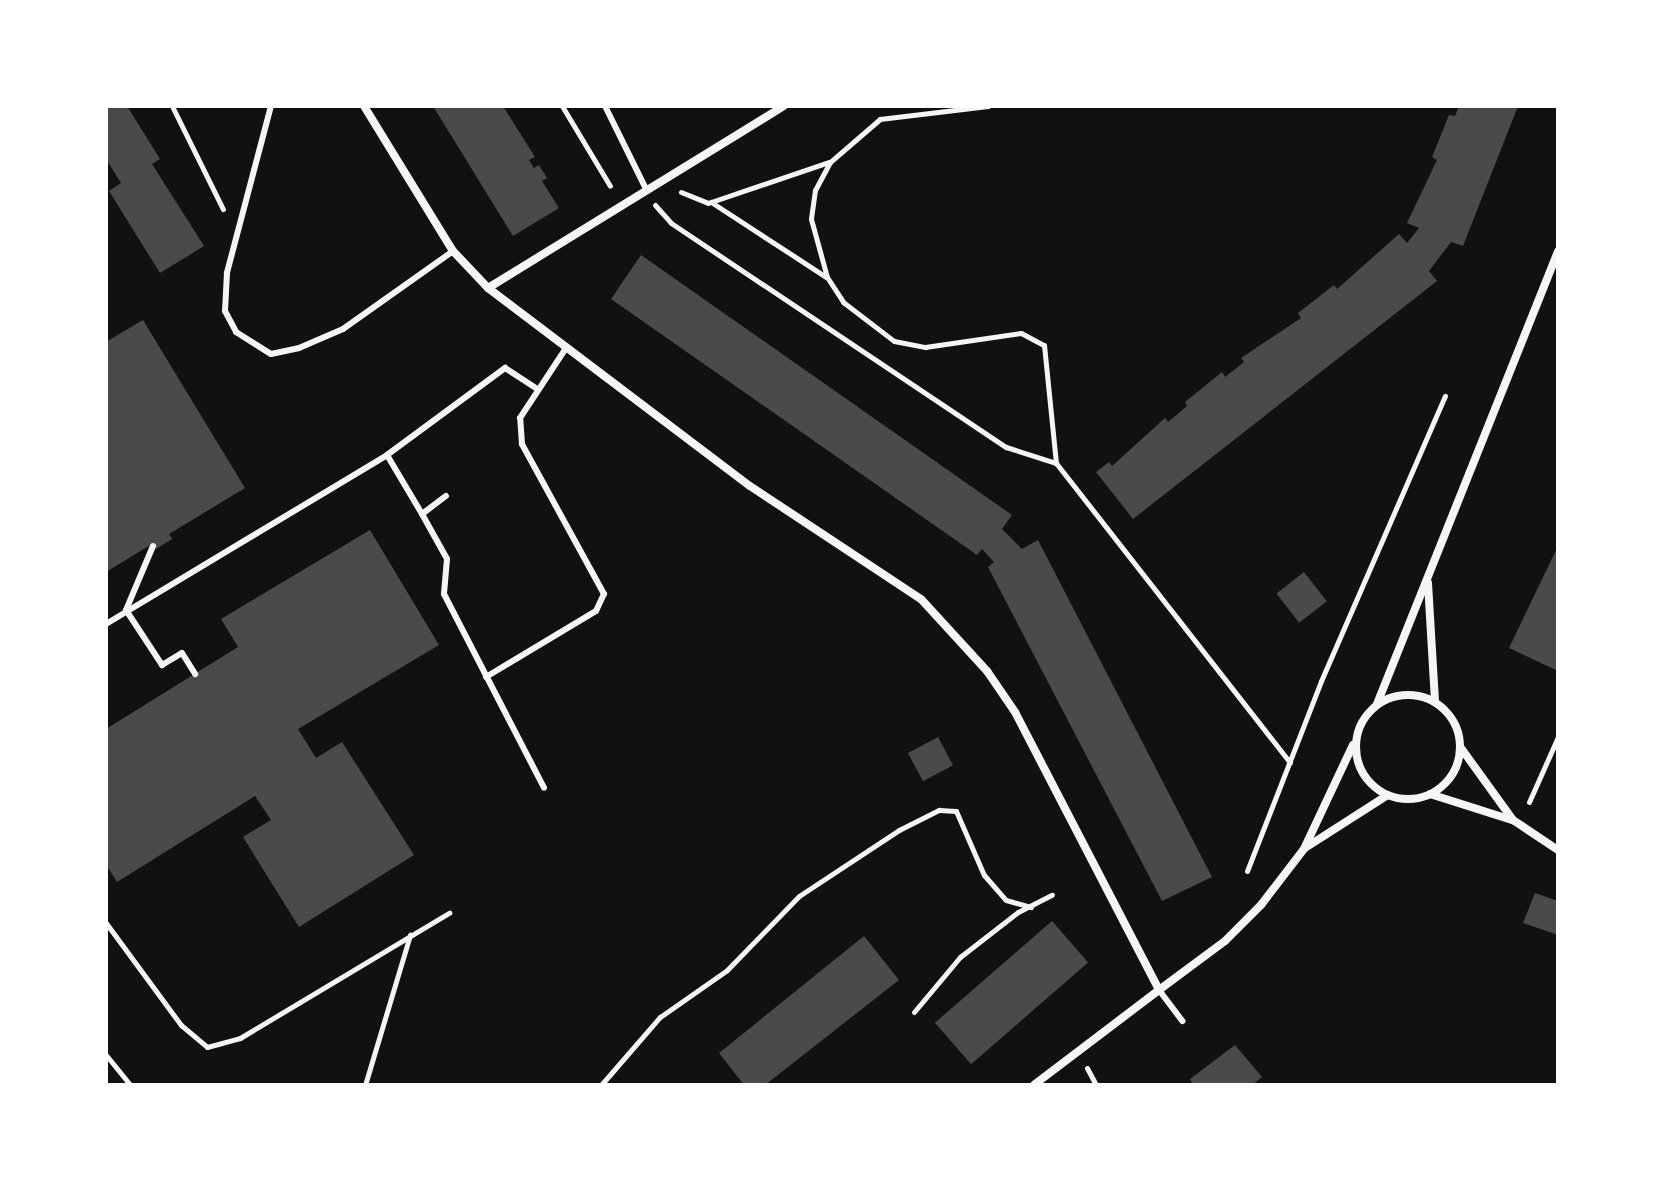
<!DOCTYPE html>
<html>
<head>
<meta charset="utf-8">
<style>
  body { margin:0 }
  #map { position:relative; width:1664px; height:1191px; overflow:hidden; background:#111; font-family:Inter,sans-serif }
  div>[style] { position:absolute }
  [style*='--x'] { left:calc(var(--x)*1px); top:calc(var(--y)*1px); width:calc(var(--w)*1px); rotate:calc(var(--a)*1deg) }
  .building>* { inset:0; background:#4a4a4a; transform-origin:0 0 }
  .path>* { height:5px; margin:-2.5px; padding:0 2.5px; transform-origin:2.5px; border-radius:2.5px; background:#f5f5f5 }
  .service>* { height:6px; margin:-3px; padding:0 3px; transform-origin:3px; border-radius:3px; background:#f5f5f5 }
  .minor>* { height:8px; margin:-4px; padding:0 4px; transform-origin:4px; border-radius:4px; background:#f5f5f5 }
  .minor>.ring { margin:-4px; padding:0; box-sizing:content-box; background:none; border:8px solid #f5f5f5; border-radius:50% }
  span { translate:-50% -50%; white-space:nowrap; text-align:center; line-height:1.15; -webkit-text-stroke:7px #fff; paint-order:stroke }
  .frame { position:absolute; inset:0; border:108px solid #fff; pointer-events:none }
</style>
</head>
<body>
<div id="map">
  <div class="building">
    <i style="clip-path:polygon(106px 106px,127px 106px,160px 159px,152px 164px,204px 246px,160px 273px,109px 191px,121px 183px,106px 159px)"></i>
    <i style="clip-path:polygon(433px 106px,503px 106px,535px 157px,529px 160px,534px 168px,539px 165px,547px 178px,542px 181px,559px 208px,513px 236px)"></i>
    <i style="clip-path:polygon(1459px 106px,1518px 106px,1463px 246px,1451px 242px,1429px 271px,1437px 281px,1133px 519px,1096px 472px,1109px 462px,1112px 466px,1165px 418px,1168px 422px,1187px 406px,1185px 402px,1222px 372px,1225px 377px,1244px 362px,1241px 358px,1301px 318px,1298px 313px,1334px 285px,1337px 289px,1399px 234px,1407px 243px,1419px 228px,1407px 223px,1437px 160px,1432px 157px,1449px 115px,1455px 116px)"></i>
    <i style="clip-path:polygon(641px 255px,1012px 515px,1002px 529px,1022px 549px,1038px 540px,1212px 877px,1162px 901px,988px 567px,994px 562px,982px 549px,977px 555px,611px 299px)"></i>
    <i style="clip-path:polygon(143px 320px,245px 488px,169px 534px,172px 539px,156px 549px,152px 544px,106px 572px,106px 342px)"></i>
    <i style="clip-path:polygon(370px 530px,439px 645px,298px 729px,316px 758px,342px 742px,414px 855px,299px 927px,243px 837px,271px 820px,255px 796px,117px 882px,106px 864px,106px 729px,238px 647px,221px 619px)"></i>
    <i style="clip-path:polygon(1558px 546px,1558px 671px,1509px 648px)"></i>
    <i style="left:1304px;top:572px;width:37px;height:35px;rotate:52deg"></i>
    <i style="left:938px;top:737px;width:32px;height:34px;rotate:62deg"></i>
    <i style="clip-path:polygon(1535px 893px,1558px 901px,1558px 935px,1523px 923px)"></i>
    <i style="left:1052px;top:921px;width:55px;height:155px;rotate:49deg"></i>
    <i style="clip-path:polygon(864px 936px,899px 980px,765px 1085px,744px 1085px,719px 1053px)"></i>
    <i style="clip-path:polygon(1235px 1045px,1262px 1077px,1252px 1085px,1193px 1085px,1190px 1079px)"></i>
  </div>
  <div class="path">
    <i style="--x:172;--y:106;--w:115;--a:63.7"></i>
    <i style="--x:562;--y:106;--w:93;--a:59"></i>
    <i style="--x:988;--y:106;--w:109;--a:173.1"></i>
    <i style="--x:880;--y:119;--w:66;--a:139.3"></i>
    <i style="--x:830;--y:162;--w:32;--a:118"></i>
    <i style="--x:815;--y:190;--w:29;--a:98"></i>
    <i style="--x:811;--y:219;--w:60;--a:74.6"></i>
    <i style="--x:827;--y:277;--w:30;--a:57"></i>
    <i style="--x:843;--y:302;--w:64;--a:37.4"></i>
    <i style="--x:894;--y:341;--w:32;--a:11"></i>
    <i style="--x:925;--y:347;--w:97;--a:-8.3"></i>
    <i style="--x:1021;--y:333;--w:26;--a:28"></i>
    <i style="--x:1044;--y:345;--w:119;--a:84.2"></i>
    <i style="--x:1056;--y:463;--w:380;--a:52"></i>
    <i style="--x:681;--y:192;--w:29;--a:22"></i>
    <i style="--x:708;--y:203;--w:128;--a:-18.7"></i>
    <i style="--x:711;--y:202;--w:137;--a:33.1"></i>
    <i style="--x:655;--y:205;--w:24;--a:48"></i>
    <i style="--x:671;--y:223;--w:403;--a:33.8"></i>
    <i style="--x:1006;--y:447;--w:52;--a:17.7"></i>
    <i style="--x:1529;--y:802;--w:71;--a:-66"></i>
    <i style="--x:1247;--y:871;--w:204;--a:-68.7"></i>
    <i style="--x:1321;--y:681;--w:311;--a:-66.5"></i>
    <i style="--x:106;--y:923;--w:127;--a:53.7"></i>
    <i style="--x:181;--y:1025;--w:34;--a:40"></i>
    <i style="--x:207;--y:1047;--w:34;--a:-15"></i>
    <i style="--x:240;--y:1038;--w:244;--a:-30.9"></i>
    <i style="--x:914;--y:1012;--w:72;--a:-50.1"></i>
    <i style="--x:960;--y:957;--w:73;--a:-37.8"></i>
    <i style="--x:1018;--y:912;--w:38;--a:-27"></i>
    <i style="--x:106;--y:1055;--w:38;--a:51"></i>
    <i style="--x:1087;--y:1068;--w:19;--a:62"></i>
    <i style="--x:365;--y:1085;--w:157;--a:-73.3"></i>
    <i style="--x:601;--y:1085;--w:90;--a:-49.1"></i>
    <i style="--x:660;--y:1017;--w:82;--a:-35"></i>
    <i style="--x:727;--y:970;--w:103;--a:-45.8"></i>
    <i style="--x:799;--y:896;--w:120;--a:-33.4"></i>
    <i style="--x:899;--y:830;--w:45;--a:-26.6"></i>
    <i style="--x:939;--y:810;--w:17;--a:3"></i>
    <i style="--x:956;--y:811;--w:70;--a:66.4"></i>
    <i style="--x:984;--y:875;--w:33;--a:49"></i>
    <i style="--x:1006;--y:900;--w:26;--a:16"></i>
  </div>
  <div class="service">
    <i style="--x:271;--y:106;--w:173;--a:104.8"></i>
    <i style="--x:227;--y:273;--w:38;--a:93"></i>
    <i style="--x:225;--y:311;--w:24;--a:62"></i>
    <i style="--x:236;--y:332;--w:41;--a:32.2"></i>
    <i style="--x:271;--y:354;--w:29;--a:-12"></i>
    <i style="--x:299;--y:348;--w:48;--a:-23.4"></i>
    <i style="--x:343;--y:329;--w:135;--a:-35.3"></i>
    <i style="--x:605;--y:106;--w:95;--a:63.7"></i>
    <i style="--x:387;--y:455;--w:69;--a:59.3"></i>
    <i style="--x:422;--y:514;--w:30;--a:-37"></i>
    <i style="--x:422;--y:514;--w:51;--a:60.9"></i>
    <i style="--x:447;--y:559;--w:35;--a:95"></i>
    <i style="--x:444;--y:594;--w:218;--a:62.7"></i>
    <i style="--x:153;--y:546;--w:69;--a:112.9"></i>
    <i style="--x:126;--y:610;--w:66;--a:56.8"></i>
    <i style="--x:162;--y:665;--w:23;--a:-31"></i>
    <i style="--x:182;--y:653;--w:25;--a:58"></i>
    <i style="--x:106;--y:624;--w:328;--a:-31"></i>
    <i style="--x:387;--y:455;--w:147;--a:-36.4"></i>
    <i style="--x:505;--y:368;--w:38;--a:33"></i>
    <i style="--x:486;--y:677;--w:128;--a:-31"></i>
    <i style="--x:596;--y:611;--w:19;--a:-65"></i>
    <i style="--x:604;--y:594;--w:171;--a:-118.7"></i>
    <i style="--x:522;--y:444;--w:26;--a:-94"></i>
    <i style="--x:520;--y:418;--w:84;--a:-56.7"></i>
    <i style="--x:1159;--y:990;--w:39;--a:53"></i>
  </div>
  <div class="minor">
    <i style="--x:364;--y:106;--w:170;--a:58.5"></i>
    <i style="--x:453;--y:251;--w:51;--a:46.6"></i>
    <i style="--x:488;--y:288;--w:328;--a:37.1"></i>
    <i style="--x:750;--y:486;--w:205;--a:33.5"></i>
    <i style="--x:921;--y:599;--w:98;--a:47.5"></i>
    <i style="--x:987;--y:671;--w:50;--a:55.7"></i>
    <i style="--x:1015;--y:712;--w:313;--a:62.6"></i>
    <i style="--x:1159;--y:990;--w:157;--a:142.8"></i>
    <i style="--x:488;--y:288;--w:347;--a:-31.6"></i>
    <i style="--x:1428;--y:583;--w:118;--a:86.6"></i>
    <i class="ring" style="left:1356px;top:695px;width:96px;height:96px"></i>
    <i style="--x:1377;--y:704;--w:488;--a:-68.2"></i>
    <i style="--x:1461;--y:748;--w:89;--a:54.2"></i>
    <i style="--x:1513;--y:820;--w:54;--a:33.7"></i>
    <i style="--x:1430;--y:794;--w:86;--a:17.6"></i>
    <i style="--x:1305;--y:848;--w:98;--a:-32.6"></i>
    <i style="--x:1159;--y:990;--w:82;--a:-36.6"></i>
    <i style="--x:1225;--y:941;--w:51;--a:-45"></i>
    <i style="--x:1261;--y:905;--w:71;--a:-52.5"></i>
    <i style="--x:1304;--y:849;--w:115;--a:-64.8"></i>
  </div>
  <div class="frame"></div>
</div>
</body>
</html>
